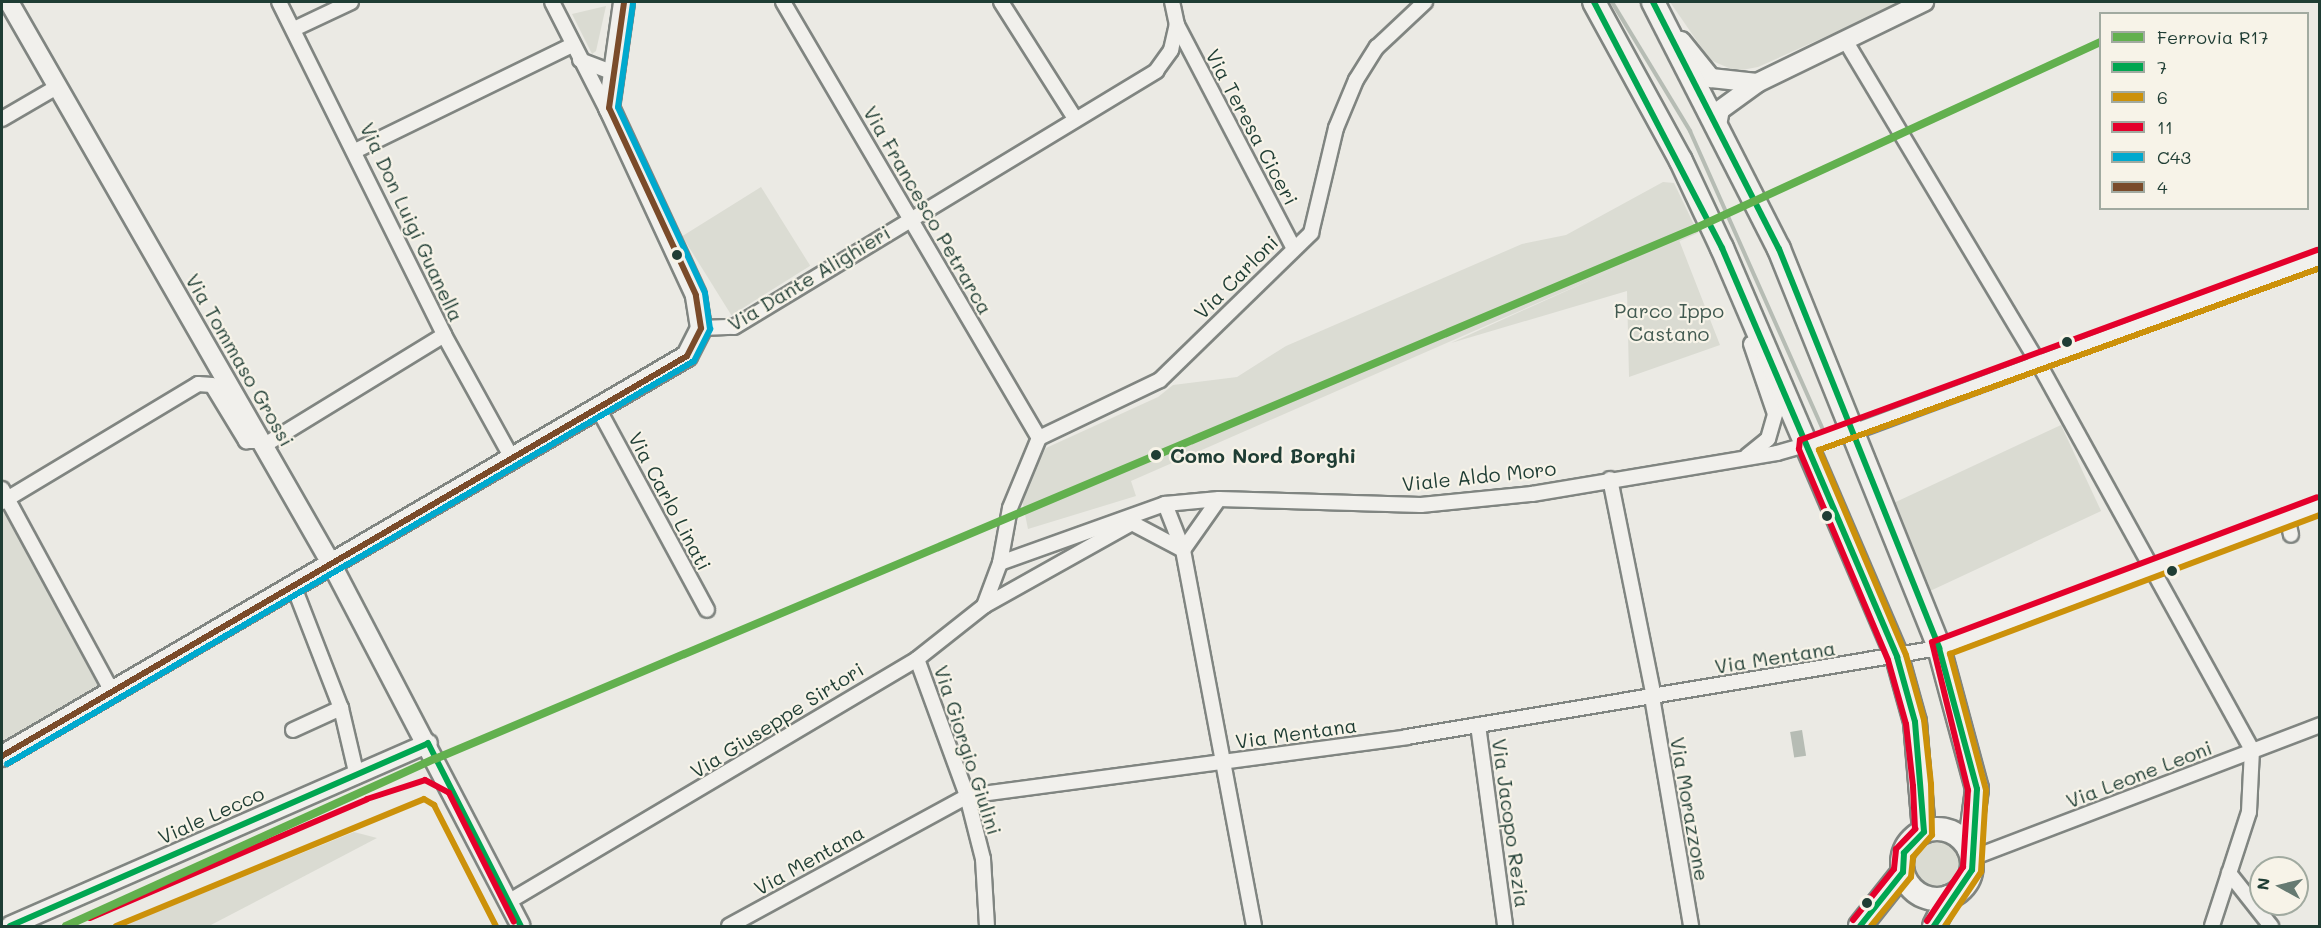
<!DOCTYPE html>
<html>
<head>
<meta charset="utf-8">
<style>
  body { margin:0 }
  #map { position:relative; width:2321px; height:928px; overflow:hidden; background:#ebeae4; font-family:Mali,sans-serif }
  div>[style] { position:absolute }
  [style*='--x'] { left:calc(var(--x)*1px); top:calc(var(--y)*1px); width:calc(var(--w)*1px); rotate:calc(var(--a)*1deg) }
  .built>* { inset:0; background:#dbdcd3; transform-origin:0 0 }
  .green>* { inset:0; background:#dadbd2; transform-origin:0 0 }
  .round { border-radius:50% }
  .water>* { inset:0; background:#b6bcb4; transform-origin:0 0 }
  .stream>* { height:4px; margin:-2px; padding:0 2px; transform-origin:2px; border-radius:2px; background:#b6bcb4 }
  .roads { filter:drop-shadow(2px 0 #808581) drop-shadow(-2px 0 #808581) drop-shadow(0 2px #808581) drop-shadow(0 -2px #808581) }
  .minor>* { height:14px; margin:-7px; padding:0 7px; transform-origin:7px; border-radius:7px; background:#f1f0ec }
  .tertiary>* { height:18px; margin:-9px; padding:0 9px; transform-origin:9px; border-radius:9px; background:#f1f0ec }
  .secondary>* { height:20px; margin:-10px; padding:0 10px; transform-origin:10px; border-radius:10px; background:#f1f0ec }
  .primary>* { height:22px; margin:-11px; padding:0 11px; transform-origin:11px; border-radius:11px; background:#f1f0ec }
  .primary>.ring { margin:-11px; padding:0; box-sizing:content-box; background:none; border:22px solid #f1f0ec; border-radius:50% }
  .bus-1>* { height:6px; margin:-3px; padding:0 3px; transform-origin:3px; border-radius:3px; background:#00a651 }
  .bus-2>* { height:6px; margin:-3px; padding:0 3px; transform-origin:3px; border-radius:3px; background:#cc910a }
  .bus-3>* { height:6px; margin:-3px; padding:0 3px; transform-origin:3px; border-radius:3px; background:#e4002b }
  .bus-4>* { height:6px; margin:-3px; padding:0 3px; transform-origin:3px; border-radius:3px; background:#00a9ce }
  .bus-5>* { height:6px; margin:-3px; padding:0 3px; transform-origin:3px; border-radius:3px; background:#7a4b2a }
  .rail-1>* { height:8px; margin:-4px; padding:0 4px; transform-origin:4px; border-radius:4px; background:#62b04e }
  .dots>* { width:16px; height:16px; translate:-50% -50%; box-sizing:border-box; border:3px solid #f7f3e8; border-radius:50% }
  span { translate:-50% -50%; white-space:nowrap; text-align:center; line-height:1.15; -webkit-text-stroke:4.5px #f7f3e8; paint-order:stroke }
  .street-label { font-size:20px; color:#1f3d34 }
  .park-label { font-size:20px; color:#425a51 }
  .stop-label { font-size:20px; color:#1f3d34; font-weight:700 }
  .left { translate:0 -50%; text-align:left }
  .frame { position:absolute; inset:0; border:3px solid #1f3d34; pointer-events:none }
  .legend { position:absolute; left:2099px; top:12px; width:210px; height:198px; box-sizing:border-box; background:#f7f3e8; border:2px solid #a1aaa0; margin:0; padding:8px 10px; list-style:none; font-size:18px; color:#1f3d34 }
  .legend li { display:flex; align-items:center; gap:12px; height:30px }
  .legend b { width:30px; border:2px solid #a1aaa0 }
  .north { position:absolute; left:2249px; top:856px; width:60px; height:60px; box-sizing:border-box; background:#f7f3e8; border:2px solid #a1aaa0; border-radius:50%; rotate:278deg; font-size:16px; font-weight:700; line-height:24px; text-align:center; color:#1f3d34 }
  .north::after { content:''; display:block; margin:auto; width:21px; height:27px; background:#667a72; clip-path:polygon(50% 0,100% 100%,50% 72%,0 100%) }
</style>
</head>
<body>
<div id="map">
  <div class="built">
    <i style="clip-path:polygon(1670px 2px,1903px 2px,1758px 67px,1736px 71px,1710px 60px)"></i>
    <i style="clip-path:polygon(1663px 182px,1674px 183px,1698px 233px,1131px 481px,1136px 496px,1028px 529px,1021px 495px,1046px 448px,1158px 397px,1173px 385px,1237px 377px,1286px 346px,1522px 244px,1566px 235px)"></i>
    <i style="left:761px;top:187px;width:93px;height:93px;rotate:58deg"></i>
    <i style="clip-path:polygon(4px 512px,105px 688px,2px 749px,2px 513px)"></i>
  </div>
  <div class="green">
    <i style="clip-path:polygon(606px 6px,596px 51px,592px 54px,572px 14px)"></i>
    <i style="clip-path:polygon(1679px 240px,1720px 345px,1629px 377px,1627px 291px,1451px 343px)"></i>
    <i style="left:2061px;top:425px;width:95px;height:190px;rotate:65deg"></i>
    <i style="clip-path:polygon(354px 832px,377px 838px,209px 926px,122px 926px)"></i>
    <i class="round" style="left:1910px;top:837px;width:52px;height:52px"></i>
  </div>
  <div class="water">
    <i style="left:1802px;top:730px;width:26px;height:12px;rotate:81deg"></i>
  </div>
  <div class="stream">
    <i style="--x:1612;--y:2;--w:151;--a:58.8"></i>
    <i style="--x:1690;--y:131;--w:327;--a:66"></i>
  </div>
  <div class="roads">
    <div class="minor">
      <i style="--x:279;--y:2;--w:372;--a:63.6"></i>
      <i style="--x:444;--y:335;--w:141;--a:61.1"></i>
      <i style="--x:552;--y:2;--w:128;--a:63"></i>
      <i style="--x:783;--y:2;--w:506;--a:59.58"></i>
      <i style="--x:1001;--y:2;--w:136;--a:57.6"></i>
      <i style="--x:1177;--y:25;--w:250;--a:62.4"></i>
      <i style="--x:294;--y:29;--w:63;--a:-25.3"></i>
      <i style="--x:1845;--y:40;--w:378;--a:59.1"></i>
      <i style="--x:2039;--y:364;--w:441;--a:61.1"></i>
      <i style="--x:2252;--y:750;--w:62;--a:92.8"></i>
      <i style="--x:2249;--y:812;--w:120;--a:108"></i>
      <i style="--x:580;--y:60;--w:36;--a:21"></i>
      <i style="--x:2;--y:119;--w:61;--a:-30.3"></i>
      <i style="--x:357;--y:150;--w:239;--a:-26"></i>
      <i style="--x:701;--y:328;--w:33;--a:-2"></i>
      <i style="--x:734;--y:327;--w:494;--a:-31.2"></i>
      <i style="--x:1156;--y:71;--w:26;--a:-54"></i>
      <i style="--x:1171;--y:50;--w:26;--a:-77"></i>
      <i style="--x:1177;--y:25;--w:24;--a:-102"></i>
      <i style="--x:599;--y:410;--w:227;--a:61.6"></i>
      <i style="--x:263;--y:446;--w:212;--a:-31.5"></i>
      <i style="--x:1747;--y:456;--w:27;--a:-39"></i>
      <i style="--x:1768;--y:439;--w:26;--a:-74"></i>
      <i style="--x:1775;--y:414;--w:74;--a:-108.9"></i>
      <i style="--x:1610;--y:479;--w:222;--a:78.6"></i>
      <i style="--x:2;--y:489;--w:231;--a:61.5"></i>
      <i style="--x:2;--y:502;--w:229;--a:-31"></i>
      <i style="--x:198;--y:384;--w:14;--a:4"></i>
      <i style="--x:212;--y:385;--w:66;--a:58.7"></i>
      <i style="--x:246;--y:441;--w:14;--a:0"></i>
      <i style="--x:1165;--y:504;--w:49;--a:68.6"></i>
      <i style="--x:1183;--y:550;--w:383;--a:79.3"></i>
      <i style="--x:2287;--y:516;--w:19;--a:78"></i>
      <i style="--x:1183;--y:550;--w:62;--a:-54.8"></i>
      <i style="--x:1000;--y:563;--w:175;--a:-19.7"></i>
      <i style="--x:1165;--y:504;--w:54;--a:-5.3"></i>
      <i style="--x:1219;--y:499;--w:202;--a:1.7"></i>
      <i style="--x:1421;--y:505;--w:112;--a:-5.7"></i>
      <i style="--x:1532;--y:494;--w:248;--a:-9.5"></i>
      <i style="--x:1777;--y:453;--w:84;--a:-15.9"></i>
      <i style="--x:1858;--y:430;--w:493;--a:-20.4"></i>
      <i style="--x:294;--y:587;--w:130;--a:68.8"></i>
      <i style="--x:341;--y:708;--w:70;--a:76.8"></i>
      <i style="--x:984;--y:606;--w:170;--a:-29.3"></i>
      <i style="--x:1132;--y:523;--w:58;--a:27.9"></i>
      <i style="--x:917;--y:659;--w:146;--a:69.9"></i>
      <i style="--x:967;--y:796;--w:65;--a:75.7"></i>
      <i style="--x:983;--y:859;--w:67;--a:86.6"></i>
      <i style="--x:1652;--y:697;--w:232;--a:80.3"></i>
      <i style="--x:1478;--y:725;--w:203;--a:82.3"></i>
      <i style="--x:293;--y:730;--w:53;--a:-24.6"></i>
      <i style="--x:1972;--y:858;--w:373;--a:-20.9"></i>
      <i style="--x:2229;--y:873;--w:68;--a:51.6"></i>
      <i style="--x:508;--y:902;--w:476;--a:-30.7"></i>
      <i style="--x:917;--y:659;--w:85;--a:-38.3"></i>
      <i style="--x:984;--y:606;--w:46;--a:-69.6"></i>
      <i style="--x:1000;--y:563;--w:56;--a:-79.7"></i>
      <i style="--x:1010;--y:508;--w:76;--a:-67.5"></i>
      <i style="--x:1039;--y:438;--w:134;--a:-25.6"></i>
      <i style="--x:1160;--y:380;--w:211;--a:-44.2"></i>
      <i style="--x:1311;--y:233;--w:108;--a:-76.6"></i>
      <i style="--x:1336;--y:128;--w:52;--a:-67.4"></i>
      <i style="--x:1356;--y:80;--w:39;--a:-58"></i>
      <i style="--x:1377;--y:47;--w:66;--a:-43.2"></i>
      <i style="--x:729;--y:926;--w:271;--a:-28.6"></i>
      <i style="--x:967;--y:796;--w:444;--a:-7.6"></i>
      <i style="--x:1407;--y:737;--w:539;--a:-9.5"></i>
      <i style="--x:1939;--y:648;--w:407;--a:-20.6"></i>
    </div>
    <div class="tertiary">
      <i style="--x:9;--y:2;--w:649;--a:60.16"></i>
      <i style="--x:332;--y:565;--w:407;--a:62.4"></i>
      <i style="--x:1681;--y:41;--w:48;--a:51"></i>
      <i style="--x:1711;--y:78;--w:46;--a:6.2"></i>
      <i style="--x:1717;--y:125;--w:15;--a:-79"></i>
      <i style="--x:1720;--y:110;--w:46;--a:-36.1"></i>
      <i style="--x:1757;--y:83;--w:186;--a:-25.9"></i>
      <i style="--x:10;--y:926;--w:456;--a:-23.6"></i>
    </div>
    <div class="secondary">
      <i style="--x:2;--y:756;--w:793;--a:-30.28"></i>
      <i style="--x:687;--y:356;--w:31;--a:-63"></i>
      <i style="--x:701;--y:328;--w:33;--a:-99"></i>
      <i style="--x:696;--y:295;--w:206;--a:-114.9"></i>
      <i style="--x:609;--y:108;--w:107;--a:-81.9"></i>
    </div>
    <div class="primary">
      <i style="--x:1594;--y:2;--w:181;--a:61.3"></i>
      <i style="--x:1681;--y:161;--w:96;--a:64.8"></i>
      <i style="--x:1722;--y:248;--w:445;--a:66.8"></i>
      <i style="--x:1897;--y:657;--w:67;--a:74.5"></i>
      <i style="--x:1915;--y:722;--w:110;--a:85.3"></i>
      <i style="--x:1653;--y:2;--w:277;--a:63"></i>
      <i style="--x:1779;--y:249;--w:430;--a:68.1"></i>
      <i style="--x:1939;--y:648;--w:146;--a:74.9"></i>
      <i style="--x:1977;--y:789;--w:61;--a:97.6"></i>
      <i class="ring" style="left:1902px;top:829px;width:48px;height:48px"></i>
      <i style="--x:1860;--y:926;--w:69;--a:-51.5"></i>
      <i style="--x:1934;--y:926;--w:33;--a:-63"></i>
    </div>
  </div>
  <div class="bus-1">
    <i style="--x:1594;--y:2;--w:277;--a:62.5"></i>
    <i style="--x:1722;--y:248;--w:445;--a:66.8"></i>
    <i style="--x:1897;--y:657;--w:67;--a:74.5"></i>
    <i style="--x:1915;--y:722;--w:110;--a:85.3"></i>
    <i style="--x:1924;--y:832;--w:29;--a:134"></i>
    <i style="--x:1904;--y:853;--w:19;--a:93"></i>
    <i style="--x:1903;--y:872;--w:69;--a:128.5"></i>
    <i style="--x:1653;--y:2;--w:277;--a:63"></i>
    <i style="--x:1779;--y:249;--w:430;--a:68.1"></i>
    <i style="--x:1939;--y:648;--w:146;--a:74.9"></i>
    <i style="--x:1977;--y:789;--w:81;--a:93.5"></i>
    <i style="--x:1972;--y:870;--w:68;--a:124.2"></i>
    <i style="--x:10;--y:926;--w:456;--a:-23.6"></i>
    <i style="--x:428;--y:743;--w:205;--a:63.1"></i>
  </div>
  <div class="bus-2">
    <i style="--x:116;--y:926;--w:333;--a:-22.4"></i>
    <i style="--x:424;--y:799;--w:12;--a:31"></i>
    <i style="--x:434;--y:805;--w:136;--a:62.9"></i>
    <i style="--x:1871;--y:926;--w:63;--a:-50.8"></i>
    <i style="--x:1911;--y:877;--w:20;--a:-84"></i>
    <i style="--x:1913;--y:857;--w:29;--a:-49"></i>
    <i style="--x:1932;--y:835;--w:51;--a:-91.1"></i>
    <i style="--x:1931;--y:784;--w:64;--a:-96.2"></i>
    <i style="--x:1924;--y:720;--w:67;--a:-105.5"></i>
    <i style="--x:1906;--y:655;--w:223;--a:-113"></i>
    <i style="--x:1819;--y:450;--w:533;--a:-19.96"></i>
    <i style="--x:1945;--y:926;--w:65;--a:-56.3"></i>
    <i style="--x:1981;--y:872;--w:82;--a:-86.5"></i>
    <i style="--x:1986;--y:790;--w:141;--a:-104.8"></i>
    <i style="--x:1950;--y:654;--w:395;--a:-20.6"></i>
  </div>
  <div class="bus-3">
    <i style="--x:90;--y:918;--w:301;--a:-23.2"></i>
    <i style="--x:367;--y:799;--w:61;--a:-18.1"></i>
    <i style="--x:425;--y:780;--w:27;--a:28"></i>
    <i style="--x:449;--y:793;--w:144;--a:63.3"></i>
    <i style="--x:1853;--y:920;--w:65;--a:-51.2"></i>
    <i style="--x:1894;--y:869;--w:20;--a:-84"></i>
    <i style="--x:1896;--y:849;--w:28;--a:-46"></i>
    <i style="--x:1915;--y:829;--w:43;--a:-92.7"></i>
    <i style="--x:1913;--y:786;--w:62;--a:-96.4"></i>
    <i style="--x:1906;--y:724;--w:66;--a:-105.7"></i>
    <i style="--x:1888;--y:660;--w:229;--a:-112.9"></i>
    <i style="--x:1799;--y:449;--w:9;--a:-84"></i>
    <i style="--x:1800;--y:440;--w:551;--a:-20.18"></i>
    <i style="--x:1927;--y:921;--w:65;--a:-56.3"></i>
    <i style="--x:1963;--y:867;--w:77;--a:-86.3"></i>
    <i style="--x:1968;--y:790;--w:152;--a:-103.7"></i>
    <i style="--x:1932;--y:642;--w:411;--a:-20.6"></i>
  </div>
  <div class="bus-4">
    <i style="--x:7;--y:764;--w:796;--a:-30.4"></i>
    <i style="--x:694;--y:361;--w:36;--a:-63"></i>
    <i style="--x:710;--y:329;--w:36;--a:-98"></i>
    <i style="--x:705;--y:293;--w:205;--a:-115.1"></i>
    <i style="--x:618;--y:107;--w:105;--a:-81.8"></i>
  </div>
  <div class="bus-5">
    <i style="--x:2;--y:756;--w:793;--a:-30.28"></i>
    <i style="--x:687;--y:356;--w:31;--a:-63"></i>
    <i style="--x:701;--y:328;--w:33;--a:-99"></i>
    <i style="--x:696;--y:295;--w:206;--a:-114.9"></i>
    <i style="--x:609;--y:108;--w:107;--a:-81.9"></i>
  </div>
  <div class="rail-1">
    <i style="--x:66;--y:926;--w:405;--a:-24.4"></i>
    <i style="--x:435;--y:759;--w:1368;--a:-22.84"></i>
    <i style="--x:1696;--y:228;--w:445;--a:-24.7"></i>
  </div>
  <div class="dots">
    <i style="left:677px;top:255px;background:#1f3d34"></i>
    <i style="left:2067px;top:342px;background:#1f3d34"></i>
    <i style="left:1156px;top:455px;background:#1f3d34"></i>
    <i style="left:1827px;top:516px;background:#1f3d34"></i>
    <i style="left:2172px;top:571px;background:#1f3d34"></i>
    <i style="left:1867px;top:903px;background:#1f3d34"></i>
  </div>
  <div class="street-label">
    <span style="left:1252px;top:127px;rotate:62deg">Via Teresa Ciceri</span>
    <span style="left:928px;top:210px;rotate:60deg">Via Francesco Petrarca</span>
    <span style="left:412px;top:222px;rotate:65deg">Via Don Luigi Guanella</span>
    <span style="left:1236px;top:277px;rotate:-45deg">Via Carloni</span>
    <span style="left:809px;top:278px;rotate:-31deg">Via Dante Alighieri</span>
    <span style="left:240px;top:360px;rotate:60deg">Via Tommaso Grossi</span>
    <span style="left:1479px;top:476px;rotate:-6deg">Viale Aldo Moro</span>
    <span style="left:670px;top:501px;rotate:62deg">Via Carlo Linati</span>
    <span style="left:1775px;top:657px;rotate:-9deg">Via Mentana</span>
    <span style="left:777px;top:720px;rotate:-32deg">Via Giuseppe Sirtori</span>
    <span style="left:1296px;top:733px;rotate:-8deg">Via Mentana</span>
    <span style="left:968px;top:750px;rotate:72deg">Via Giorgio Giulini</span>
    <span style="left:2139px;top:774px;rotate:-21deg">Via Leone Leoni</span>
    <span style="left:1690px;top:809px;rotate:80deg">Via Morazzone</span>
    <span style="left:211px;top:815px;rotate:-24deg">Viale Lecco</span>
    <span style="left:1511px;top:823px;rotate:82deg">Via Jacopo Rezia</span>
    <span style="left:809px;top:860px;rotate:-29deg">Via Mentana</span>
  </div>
  <div class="park-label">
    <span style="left:1669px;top:322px">Parco Ippo<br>Castano</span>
  </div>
  <div class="stop-label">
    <span class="left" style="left:1170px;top:455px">Como Nord Borghi</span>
  </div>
  <div class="frame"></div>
  <ul class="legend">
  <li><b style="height:8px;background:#62b04e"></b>Ferrovia R17</li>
  <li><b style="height:8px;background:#00a651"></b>7</li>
  <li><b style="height:8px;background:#cc910a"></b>6</li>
  <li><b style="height:8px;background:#e4002b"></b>11</li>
  <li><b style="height:8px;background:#00a9ce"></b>C43</li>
  <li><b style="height:8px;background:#7a4b2a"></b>4</li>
  </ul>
  <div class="north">N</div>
</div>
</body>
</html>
